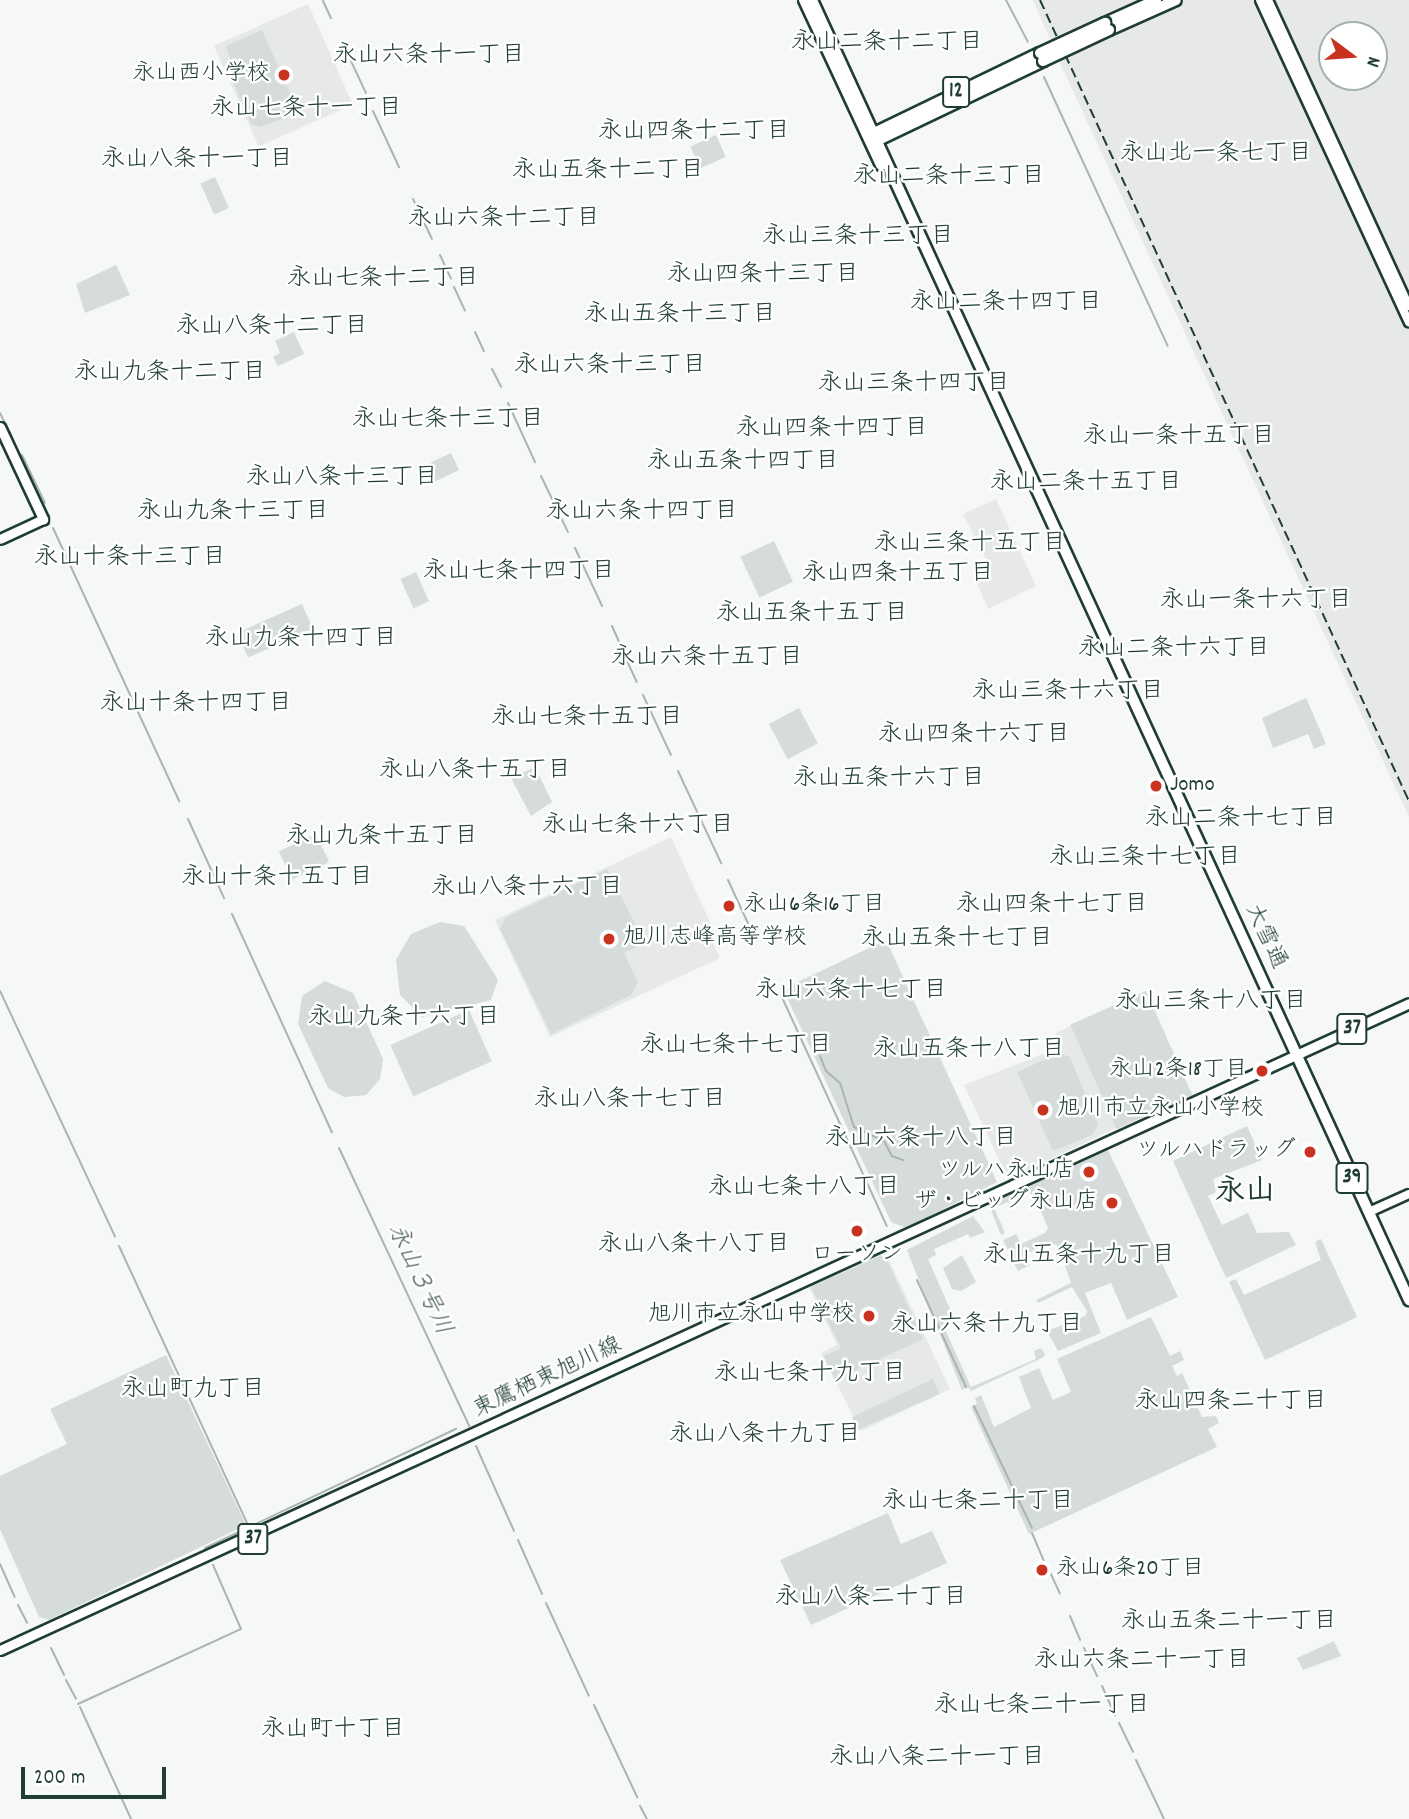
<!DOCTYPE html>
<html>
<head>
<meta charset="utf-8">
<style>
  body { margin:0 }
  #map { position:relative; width:1409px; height:1819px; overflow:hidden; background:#f6f7f7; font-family:Dekko,"Klee One",sans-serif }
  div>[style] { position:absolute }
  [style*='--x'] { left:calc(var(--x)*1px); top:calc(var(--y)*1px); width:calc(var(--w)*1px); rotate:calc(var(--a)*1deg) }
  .built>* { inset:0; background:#e6e9e8; transform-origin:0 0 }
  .green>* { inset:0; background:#d6dcdb; transform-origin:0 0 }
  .stream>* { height:2px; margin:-1px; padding:0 1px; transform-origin:1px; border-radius:1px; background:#aab5b1 }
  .roads { filter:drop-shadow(2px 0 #1f3d34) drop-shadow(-2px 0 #1f3d34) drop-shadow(0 2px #1f3d34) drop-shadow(0 -2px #1f3d34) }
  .secondary>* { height:8px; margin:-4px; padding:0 4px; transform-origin:4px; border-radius:4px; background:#fff }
  .primary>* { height:9px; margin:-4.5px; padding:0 4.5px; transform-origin:4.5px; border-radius:4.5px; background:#fff }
  .highway>* { height:10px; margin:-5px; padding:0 5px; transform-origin:5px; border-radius:5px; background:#fff }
  .rail>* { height:2px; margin-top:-1px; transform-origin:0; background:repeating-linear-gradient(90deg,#1f3d34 0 10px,transparent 0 15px) }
  .bridges { filter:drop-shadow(2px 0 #1f3d34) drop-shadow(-2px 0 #1f3d34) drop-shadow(0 2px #1f3d34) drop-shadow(0 -2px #1f3d34) }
  .highway-bridge>* { height:10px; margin:-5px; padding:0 5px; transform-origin:5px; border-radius:5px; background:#fff }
  .dots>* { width:19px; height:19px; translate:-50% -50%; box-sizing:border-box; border:4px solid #fff; border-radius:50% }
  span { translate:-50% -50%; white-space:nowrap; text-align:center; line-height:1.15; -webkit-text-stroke:5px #fff; paint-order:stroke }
  .shield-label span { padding:2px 5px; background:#fff; border:2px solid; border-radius:5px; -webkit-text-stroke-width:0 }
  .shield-label { font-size:21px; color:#1f3d34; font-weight:700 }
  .poi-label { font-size:23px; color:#1f3d34 }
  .right { translate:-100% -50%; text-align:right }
  .left { translate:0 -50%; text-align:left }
  .street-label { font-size:23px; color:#1f3d34 }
  .neighbourhood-label { font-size:24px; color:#1f3d34 }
  .water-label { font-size:24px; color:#49615a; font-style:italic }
  .district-label { font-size:30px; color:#1f3d34; font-weight:700 }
  .north { position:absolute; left:1318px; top:21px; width:70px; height:70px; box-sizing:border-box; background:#fff; border:2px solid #a5b1ae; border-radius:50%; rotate:106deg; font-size:19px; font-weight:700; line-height:28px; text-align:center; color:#1f3d34 }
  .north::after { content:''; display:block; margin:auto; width:24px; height:32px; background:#c8321e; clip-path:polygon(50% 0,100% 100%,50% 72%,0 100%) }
  .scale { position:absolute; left:21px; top:1767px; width:145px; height:32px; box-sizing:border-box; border:4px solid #1f3d34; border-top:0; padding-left:9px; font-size:21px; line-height:24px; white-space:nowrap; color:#1f3d34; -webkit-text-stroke:5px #fff; paint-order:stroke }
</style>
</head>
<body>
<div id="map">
  <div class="built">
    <i style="clip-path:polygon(evenodd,1033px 0,1409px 0,1409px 817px,1061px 65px,1033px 0,1332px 35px,1374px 35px,1374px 77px,1332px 77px,1332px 35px)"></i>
    <i style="left:308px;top:4px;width:110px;height:103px;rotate:66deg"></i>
    <i style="clip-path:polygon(996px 499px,1036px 586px,988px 609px,975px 578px,991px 568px,963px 514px)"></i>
    <i style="clip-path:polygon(671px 837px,716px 935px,713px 943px,720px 958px,550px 1037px,495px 920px)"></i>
    <i style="clip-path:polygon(1071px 1026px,1116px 1128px,1008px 1179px,964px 1085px,1061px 1047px,1055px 1033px)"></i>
    <i style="clip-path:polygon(880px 1255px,888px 1258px,950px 1389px,861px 1431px,821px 1353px,837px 1345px,809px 1287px)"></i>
  </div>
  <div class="green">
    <i style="clip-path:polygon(262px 30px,299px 113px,260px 127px,251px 124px,227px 68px,232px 65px,226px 46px)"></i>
    <i style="left:716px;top:135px;width:24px;height:28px;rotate:66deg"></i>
    <i style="left:215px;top:177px;width:34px;height:16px;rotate:66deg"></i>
    <i style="clip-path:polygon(116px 265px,130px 295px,85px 313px,76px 284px)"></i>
    <i style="clip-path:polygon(294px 332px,304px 354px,278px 366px,273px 357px,280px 353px,275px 341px)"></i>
    <i style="left:451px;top:453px;width:19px;height:28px;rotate:65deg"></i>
    <i style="left:774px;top:541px;width:45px;height:37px;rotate:65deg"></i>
    <i style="left:416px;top:572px;width:32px;height:17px;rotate:66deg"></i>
    <i style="left:302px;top:604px;width:27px;height:71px;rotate:66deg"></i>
    <i style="clip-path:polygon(1306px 698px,1326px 744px,1314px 749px,1308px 734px,1273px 748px,1262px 718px)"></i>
    <i style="left:799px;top:708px;width:40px;height:34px;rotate:62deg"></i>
    <i style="clip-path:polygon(535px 767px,552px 802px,531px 816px,511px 778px)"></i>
    <i style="left:316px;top:834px;width:31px;height:41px;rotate:65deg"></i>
    <i style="clip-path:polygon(607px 869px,645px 943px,624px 953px,638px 982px,631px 995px,551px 1034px,500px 929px,505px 918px)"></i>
    <i style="clip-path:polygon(440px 922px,464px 926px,498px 980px,491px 1000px,422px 1017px,400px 995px,396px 960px,411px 934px)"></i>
    <i style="clip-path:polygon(886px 940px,997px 1182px,906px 1228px,891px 1222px,783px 989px)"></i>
    <i style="clip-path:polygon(325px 981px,353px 993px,383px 1059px,380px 1079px,366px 1095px,344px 1097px,328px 1088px,298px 1024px,302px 996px)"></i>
    <i style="left:1146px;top:991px;width:114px;height:83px;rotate:66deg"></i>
    <i style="left:469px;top:1010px;width:56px;height:86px;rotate:66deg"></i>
    <i style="clip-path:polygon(1060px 1053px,1070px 1057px,1098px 1125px,1092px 1135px,1053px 1151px,1017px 1072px)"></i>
    <i style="clip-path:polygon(1247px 1126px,1262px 1160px,1213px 1179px,1216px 1192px,1208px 1196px,1222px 1225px,1248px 1213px,1257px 1233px,1289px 1232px,1296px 1245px,1226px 1278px,1173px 1161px)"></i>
    <i style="clip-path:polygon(1108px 1150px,1178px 1297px,1127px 1320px,1111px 1283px,1085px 1293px,1101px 1333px,1058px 1351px,1047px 1331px,1085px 1316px,1087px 1311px,1072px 1287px,1038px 1303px,1036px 1300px,1071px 1283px,1058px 1246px,1051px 1243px,1026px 1254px,1030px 1265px,1018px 1271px,1003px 1240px,1016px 1234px,1021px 1244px,1045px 1233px,1048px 1228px,1034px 1195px,1029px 1193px,994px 1208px,1005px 1233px,1001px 1235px,989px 1205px)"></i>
    <i style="clip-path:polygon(973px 1216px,985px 1232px,970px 1238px,968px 1234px,934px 1249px,936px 1255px,928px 1259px,954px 1318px,944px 1327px,971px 1387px,1036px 1359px,1034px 1351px,1041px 1348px,1045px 1354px,1044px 1357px,971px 1391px,968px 1387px,962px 1390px,907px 1250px)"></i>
    <i style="clip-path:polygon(1321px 1239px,1357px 1317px,1265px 1360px,1229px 1282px,1236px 1279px,1244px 1295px,1321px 1260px,1315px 1242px)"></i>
    <i style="clip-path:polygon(962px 1255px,976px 1282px,961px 1291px,952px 1289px,943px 1268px)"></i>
    <i style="clip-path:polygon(880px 1256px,886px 1258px,923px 1339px,835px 1380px,824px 1356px,841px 1348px,811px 1287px)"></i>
    <i style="clip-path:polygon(1151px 1317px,1170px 1356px,1180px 1351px,1184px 1360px,1172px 1366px,1177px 1376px,1182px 1373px,1202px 1417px,1216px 1416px,1219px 1423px,1208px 1429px,1217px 1447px,1029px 1534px,971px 1407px,977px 1404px,975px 1398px,981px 1395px,994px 1427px,1031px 1408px,1019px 1377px,1039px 1368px,1053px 1400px,1071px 1392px,1057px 1359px)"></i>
    <i style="clip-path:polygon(166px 1355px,246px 1525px,49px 1620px,39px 1617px,0 1529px,0 1476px,67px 1444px,50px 1409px)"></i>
    <i style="clip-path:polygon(933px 1379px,940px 1394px,857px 1430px,852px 1417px)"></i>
    <i style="clip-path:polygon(888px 1513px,901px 1544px,932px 1531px,947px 1563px,811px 1625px,780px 1560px)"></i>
    <i style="clip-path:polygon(1334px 1641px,1341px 1656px,1303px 1670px,1297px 1658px)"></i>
  </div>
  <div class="stream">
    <i style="--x:1006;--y:0;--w:47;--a:62.4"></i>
    <i style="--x:323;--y:1;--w:19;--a:65"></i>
    <i style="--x:343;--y:44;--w:54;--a:64.9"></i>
    <i style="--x:1044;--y:77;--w:296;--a:65.3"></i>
    <i style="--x:373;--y:111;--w:62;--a:65.1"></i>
    <i style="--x:413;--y:199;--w:44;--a:64.6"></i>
    <i style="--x:440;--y:255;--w:26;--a:65"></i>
    <i style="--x:454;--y:287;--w:26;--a:65"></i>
    <i style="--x:475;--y:332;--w:21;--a:65"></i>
    <i style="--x:492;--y:369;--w:20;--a:63"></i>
    <i style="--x:508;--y:403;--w:65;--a:65.4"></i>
    <i style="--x:0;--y:413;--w:25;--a:64"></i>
    <i style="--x:22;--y:455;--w:53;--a:64.4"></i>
    <i style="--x:541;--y:476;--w:62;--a:64.3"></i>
    <i style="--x:53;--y:528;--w:301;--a:65.2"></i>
    <i style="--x:575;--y:548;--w:64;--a:65"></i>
    <i style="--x:612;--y:626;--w:22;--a:66"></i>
    <i style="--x:627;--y:661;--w:23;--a:65"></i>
    <i style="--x:643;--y:695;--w:66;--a:65"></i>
    <i style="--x:678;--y:771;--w:102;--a:64.9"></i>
    <i style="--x:188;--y:819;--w:87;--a:65.5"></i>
    <i style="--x:728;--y:880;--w:57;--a:65.2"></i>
    <i style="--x:232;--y:914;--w:240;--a:65.4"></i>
    <i style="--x:0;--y:991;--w:271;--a:64.9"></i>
    <i style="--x:781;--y:995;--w:254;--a:65.4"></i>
    <i style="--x:820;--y:1056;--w:16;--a:68"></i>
    <i style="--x:826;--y:1071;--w:18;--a:41"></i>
    <i style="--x:840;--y:1083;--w:46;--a:72.3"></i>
    <i style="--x:854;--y:1127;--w:33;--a:25"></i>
    <i style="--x:884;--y:1141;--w:17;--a:62"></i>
    <i style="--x:892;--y:1156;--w:12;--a:20"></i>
    <i style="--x:339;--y:1148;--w:307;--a:64.9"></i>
    <i style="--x:119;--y:1246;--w:310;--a:65.2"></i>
    <i style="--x:917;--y:1280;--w:118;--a:65.4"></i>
    <i style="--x:974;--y:1406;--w:135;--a:64.6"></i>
    <i style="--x:476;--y:1446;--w:93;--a:65.9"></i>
    <i style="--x:1032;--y:1533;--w:33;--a:67"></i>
    <i style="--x:518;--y:1540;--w:59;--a:66"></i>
    <i style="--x:205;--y:1548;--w:278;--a:-25.4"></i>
    <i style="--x:0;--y:1564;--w:36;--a:66"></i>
    <i style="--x:1049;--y:1570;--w:26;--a:65"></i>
    <i style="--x:546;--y:1603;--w:102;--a:65.2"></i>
    <i style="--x:18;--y:1605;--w:20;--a:63"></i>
    <i style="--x:1070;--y:1616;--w:26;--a:67"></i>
    <i style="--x:51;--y:1648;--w:30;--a:64"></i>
    <i style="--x:1084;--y:1648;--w:31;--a:65"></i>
    <i style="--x:66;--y:1680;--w:21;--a:62"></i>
    <i style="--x:1102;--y:1686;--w:32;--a:66"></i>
    <i style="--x:78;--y:1704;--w:179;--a:-24.7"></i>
    <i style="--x:241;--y:1629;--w:70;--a:-113.6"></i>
    <i style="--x:594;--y:1705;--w:102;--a:64.9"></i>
    <i style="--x:80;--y:1707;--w:123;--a:65.5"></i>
    <i style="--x:1119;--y:1723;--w:32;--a:64"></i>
    <i style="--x:1136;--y:1760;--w:65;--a:64.6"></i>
    <i style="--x:640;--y:1806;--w:15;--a:62"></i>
  </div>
  <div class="roads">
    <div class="secondary">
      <i style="--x:1260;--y:0;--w:355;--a:65.2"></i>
      <i style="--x:1268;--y:0;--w:337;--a:65.3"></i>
      <i style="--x:1369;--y:1212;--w:44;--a:-24.2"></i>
    </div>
    <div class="primary">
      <i style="--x:0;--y:427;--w:102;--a:64.9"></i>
      <i style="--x:43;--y:519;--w:47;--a:155.1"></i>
      <i style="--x:0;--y:1650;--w:1550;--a:-24.66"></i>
    </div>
    <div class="highway">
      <i style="--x:804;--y:0;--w:182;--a:65"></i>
      <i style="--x:812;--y:0;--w:1431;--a:65.33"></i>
      <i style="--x:1105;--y:23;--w:56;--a:-24.3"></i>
      <i style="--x:1109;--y:30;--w:73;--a:-24.1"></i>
      <i style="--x:870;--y:135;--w:189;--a:-25.8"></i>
      <i style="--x:872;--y:143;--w:190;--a:-25.6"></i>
    </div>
  </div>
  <div class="rail">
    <i style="--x:1040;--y:0;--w:882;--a:65.27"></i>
  </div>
  <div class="bridges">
    <div class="highway-bridge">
      <i style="--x:1040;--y:53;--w:72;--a:-24.8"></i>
      <i style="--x:1043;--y:61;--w:73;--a:-25.2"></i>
    </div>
  </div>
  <div class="dots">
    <i style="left:284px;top:75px;background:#c8321e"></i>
    <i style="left:1156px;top:786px;background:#c8321e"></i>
    <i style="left:729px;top:906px;background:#c8321e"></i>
    <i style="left:609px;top:939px;background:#c8321e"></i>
    <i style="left:1262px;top:1071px;background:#c8321e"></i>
    <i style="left:1043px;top:1110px;background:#c8321e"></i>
    <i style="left:1310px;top:1152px;background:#c8321e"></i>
    <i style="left:1089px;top:1172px;background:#c8321e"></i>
    <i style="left:1112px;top:1203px;background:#c8321e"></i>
    <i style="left:857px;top:1231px;background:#c8321e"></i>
    <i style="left:869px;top:1316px;background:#c8321e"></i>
    <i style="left:1042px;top:1570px;background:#c8321e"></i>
  </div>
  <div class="shield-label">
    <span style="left:956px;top:92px">12</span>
    <span style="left:1352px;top:1029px">37</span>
    <span style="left:1352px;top:1178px">39</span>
    <span style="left:253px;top:1539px">37</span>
  </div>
  <div class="poi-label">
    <span class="right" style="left:270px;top:75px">永山西小学校</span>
    <span class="left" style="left:1170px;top:786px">Jomo</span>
    <span class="left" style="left:743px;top:906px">永山6条16丁目</span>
    <span class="left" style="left:623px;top:939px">旭川志峰高等学校</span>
    <span class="right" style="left:1248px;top:1071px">永山2条18丁目</span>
    <span class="left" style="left:1057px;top:1110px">旭川市立永山小学校</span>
    <span class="right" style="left:1296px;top:1152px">ツルハドラッグ</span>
    <span class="right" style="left:1075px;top:1172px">ツルハ永山店</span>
    <span class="right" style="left:1098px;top:1203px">ザ・ビッグ永山店</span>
    <span style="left:857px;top:1256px">ローソン</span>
    <span class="right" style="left:855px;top:1316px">旭川市立永山中学校</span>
    <span class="left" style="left:1056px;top:1570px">永山6条20丁目</span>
  </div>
  <div class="street-label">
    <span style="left:1264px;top:937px;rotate:65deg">大雪通</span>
    <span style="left:548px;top:1379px;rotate:-25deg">東鷹栖東旭川線</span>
  </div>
  <div class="neighbourhood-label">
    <span style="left:887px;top:44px">永山二条十二丁目</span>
    <span style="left:429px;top:57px">永山六条十一丁目</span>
    <span style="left:306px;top:110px">永山七条十一丁目</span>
    <span style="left:694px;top:133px">永山四条十二丁目</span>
    <span style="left:1216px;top:155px">永山北一条七丁目</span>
    <span style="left:197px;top:161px">永山八条十一丁目</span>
    <span style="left:608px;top:172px">永山五条十二丁目</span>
    <span style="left:949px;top:178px">永山二条十三丁目</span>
    <span style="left:504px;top:220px">永山六条十二丁目</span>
    <span style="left:858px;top:238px">永山三条十三丁目</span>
    <span style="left:763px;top:276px">永山四条十三丁目</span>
    <span style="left:383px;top:280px">永山七条十二丁目</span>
    <span style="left:1006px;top:304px">永山二条十四丁目</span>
    <span style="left:680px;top:316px">永山五条十三丁目</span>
    <span style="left:272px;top:328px">永山八条十二丁目</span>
    <span style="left:610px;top:367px">永山六条十三丁目</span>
    <span style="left:170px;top:374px">永山九条十二丁目</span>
    <span style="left:914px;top:385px">永山三条十四丁目</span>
    <span style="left:448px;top:421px">永山七条十三丁目</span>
    <span style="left:832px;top:430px">永山四条十四丁目</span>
    <span style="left:1179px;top:438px">永山一条十五丁目</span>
    <span style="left:743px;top:463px">永山五条十四丁目</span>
    <span style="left:342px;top:479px">永山八条十三丁目</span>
    <span style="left:1086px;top:484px">永山二条十五丁目</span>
    <span style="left:233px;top:513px">永山九条十三丁目</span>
    <span style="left:642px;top:513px">永山六条十四丁目</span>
    <span style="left:970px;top:545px">永山三条十五丁目</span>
    <span style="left:130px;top:559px">永山十条十三丁目</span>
    <span style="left:519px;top:573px">永山七条十四丁目</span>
    <span style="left:898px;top:575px">永山四条十五丁目</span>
    <span style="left:1256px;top:602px">永山一条十六丁目</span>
    <span style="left:812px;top:615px">永山五条十五丁目</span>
    <span style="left:301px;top:640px">永山九条十四丁目</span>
    <span style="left:1174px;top:650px">永山二条十六丁目</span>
    <span style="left:707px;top:659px">永山六条十五丁目</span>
    <span style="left:1068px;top:693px">永山三条十六丁目</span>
    <span style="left:196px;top:705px">永山十条十四丁目</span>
    <span style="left:587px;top:719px">永山七条十五丁目</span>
    <span style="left:974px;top:736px">永山四条十六丁目</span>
    <span style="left:475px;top:772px">永山八条十五丁目</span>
    <span style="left:889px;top:780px">永山五条十六丁目</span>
    <span style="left:1241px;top:820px">永山二条十七丁目</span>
    <span style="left:638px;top:827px">永山七条十六丁目</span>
    <span style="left:382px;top:838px">永山九条十五丁目</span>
    <span style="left:1145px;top:859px">永山三条十七丁目</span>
    <span style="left:277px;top:879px">永山十条十五丁目</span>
    <span style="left:527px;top:889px">永山八条十六丁目</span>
    <span style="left:1052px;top:906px">永山四条十七丁目</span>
    <span style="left:957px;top:940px">永山五条十七丁目</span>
    <span style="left:851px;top:992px">永山六条十七丁目</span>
    <span style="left:1211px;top:1003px">永山三条十八丁目</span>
    <span style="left:404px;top:1019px">永山九条十六丁目</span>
    <span style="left:736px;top:1047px">永山七条十七丁目</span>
    <span style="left:969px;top:1051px">永山五条十八丁目</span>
    <span style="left:630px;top:1101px">永山八条十七丁目</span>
    <span style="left:921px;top:1140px">永山六条十八丁目</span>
    <span style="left:804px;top:1189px">永山七条十八丁目</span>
    <span style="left:694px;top:1246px">永山八条十八丁目</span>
    <span style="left:1079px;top:1257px">永山五条十九丁目</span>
    <span style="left:987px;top:1326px">永山六条十九丁目</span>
    <span style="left:810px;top:1375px">永山七条十九丁目</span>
    <span style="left:193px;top:1391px">永山町九丁目</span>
    <span style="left:1231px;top:1403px">永山四条二十丁目</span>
    <span style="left:765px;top:1436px">永山八条十九丁目</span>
    <span style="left:978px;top:1503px">永山七条二十丁目</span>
    <span style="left:871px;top:1599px">永山八条二十丁目</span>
    <span style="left:1229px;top:1623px">永山五条二十一丁目</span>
    <span style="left:1142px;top:1662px">永山六条二十一丁目</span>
    <span style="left:1042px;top:1707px">永山七条二十一丁目</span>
    <span style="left:333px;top:1731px">永山町十丁目</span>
    <span style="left:937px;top:1759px">永山八条二十一丁目</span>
  </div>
  <div class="water-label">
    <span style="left:418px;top:1280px;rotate:65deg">永山３号川</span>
  </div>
  <div class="district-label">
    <span style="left:1245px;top:1194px">永山</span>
  </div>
  <div class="north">N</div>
  <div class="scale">200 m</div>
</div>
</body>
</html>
